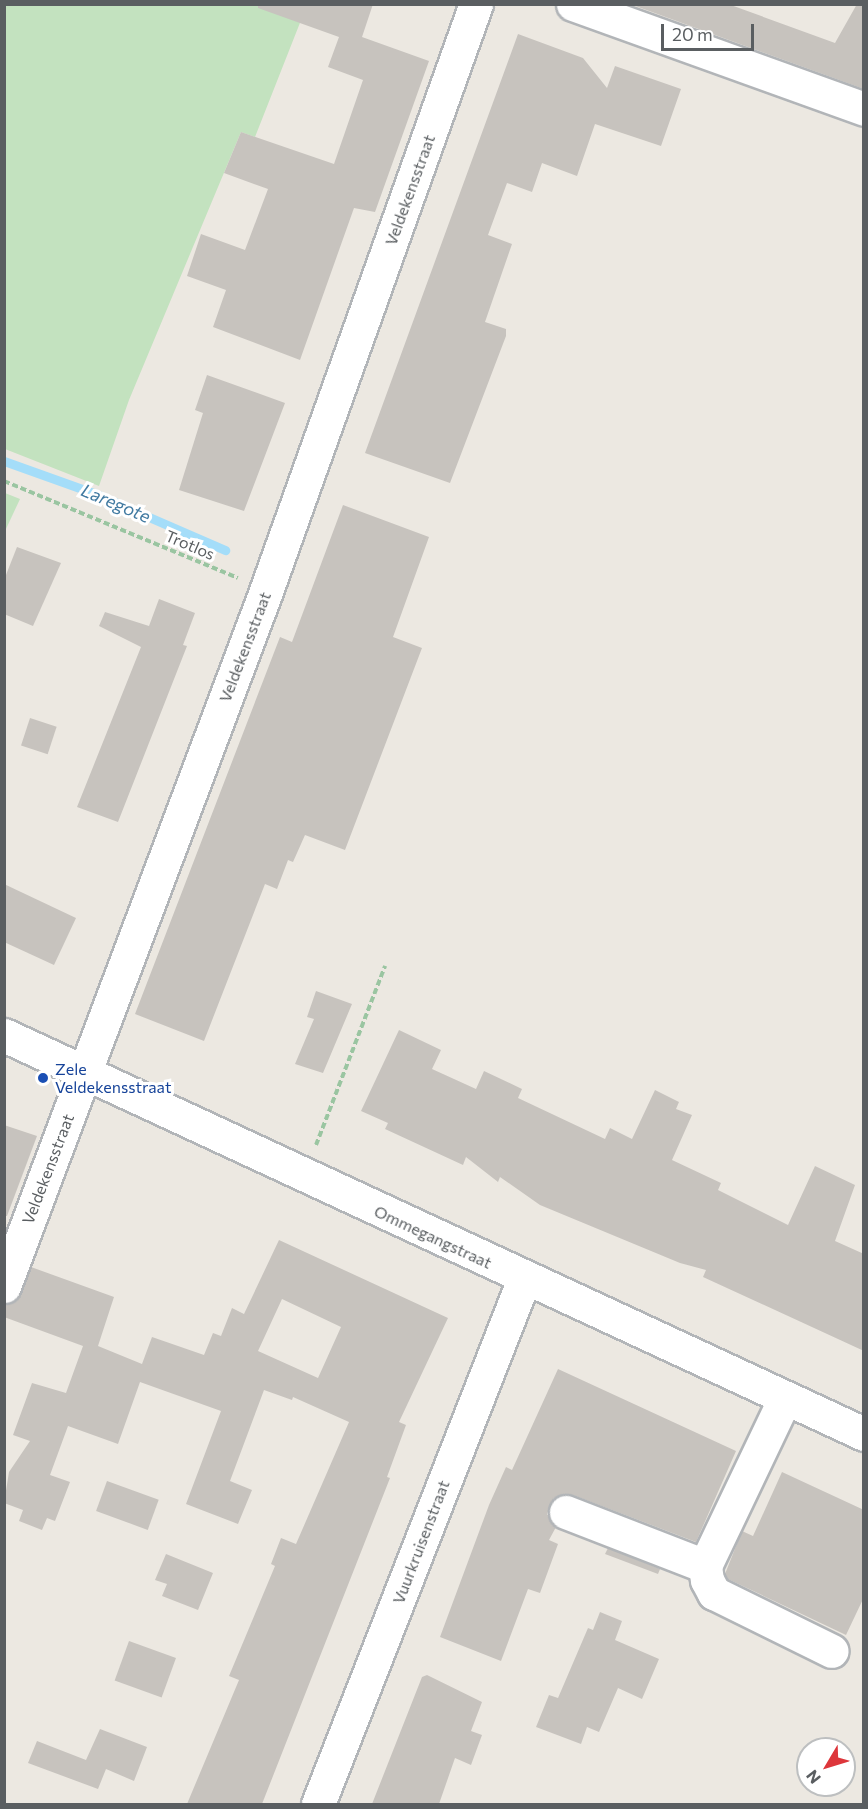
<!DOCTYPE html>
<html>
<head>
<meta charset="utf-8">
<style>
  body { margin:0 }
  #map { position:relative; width:868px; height:1809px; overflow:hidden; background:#ece8e1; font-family:Commissioner,sans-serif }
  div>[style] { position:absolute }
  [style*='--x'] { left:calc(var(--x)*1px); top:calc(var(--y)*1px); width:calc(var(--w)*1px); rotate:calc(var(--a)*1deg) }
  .green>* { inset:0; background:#c3e2bf }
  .stream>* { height:9px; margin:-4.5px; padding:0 4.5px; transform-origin:4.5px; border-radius:4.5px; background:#a4ddf9 }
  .building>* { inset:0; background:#c7c3be; transform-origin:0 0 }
  .path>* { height:4px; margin-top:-2px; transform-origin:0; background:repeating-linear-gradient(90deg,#9ac5a1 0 6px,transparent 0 9px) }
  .roads { filter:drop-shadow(2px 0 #b2b5b8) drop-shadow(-2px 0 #b2b5b8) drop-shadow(0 2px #b2b5b8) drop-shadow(0 -2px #b2b5b8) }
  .minor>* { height:33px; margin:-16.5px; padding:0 16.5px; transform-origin:16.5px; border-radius:16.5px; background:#fff }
  .dots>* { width:16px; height:16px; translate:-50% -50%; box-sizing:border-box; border:3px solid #fff; border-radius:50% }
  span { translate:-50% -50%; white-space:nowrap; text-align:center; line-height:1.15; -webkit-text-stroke:6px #fff; paint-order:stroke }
  .street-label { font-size:16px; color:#5a5e61 }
  .transit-label { font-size:16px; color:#164399 }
  .left { translate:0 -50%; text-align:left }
  .water-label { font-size:18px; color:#417aa1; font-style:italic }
  .frame { position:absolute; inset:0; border:6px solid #5a5e61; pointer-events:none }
  .north { position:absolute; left:796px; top:1737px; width:60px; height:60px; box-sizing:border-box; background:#fff; border:2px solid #bdbfc0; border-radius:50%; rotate:232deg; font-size:16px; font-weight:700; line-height:24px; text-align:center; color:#5a5e61 }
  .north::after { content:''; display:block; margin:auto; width:21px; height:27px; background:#dd363b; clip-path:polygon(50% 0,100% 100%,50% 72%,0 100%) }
  .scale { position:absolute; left:661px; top:24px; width:93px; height:27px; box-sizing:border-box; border:3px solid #5a5e61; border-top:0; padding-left:8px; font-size:18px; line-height:21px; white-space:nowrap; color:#5a5e61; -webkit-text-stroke:4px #fff; paint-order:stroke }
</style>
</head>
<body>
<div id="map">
  <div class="green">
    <i style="clip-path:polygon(4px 5px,307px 5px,255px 137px,241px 132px,129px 400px,99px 486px,5px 449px)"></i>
    <i style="clip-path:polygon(5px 493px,20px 499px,5px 531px)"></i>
  </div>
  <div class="stream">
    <i style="--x:4;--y:461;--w:98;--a:19.7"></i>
    <i style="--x:96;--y:494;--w:141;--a:23.5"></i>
  </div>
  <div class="building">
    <i style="clip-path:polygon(258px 4px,373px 4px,362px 37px,429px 61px,375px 212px,354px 208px,300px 360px,213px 327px,226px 290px,187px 276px,201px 234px,245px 250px,268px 189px,224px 173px,241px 132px,334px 164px,363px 80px,328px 67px,339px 37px,258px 8px)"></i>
    <i style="clip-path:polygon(630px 4px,728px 4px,835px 43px,857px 4px,864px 4px,864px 89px)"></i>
    <i style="clip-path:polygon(518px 34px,583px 58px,607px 88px,615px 66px,681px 89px,661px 146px,595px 124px,577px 176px,542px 163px,532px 192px,507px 183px,488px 235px,512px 244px,485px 322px,506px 329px,506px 336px,450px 483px,365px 453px)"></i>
    <i style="clip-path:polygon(207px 375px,285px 403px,244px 511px,179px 490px,203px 413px,195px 410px)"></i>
    <i style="clip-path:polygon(343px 505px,429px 537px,393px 637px,422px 648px,345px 850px,305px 835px,293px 862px,288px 860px,277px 889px,265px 884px,204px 1041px,135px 1014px,280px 637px,292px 642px)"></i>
    <i style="clip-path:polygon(17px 547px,61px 563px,33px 626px,4px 614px,4px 580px)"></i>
    <i style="clip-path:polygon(159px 599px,195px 613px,183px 645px,187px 646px,118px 822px,77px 807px,141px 647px,99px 626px,105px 612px,149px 626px)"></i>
    <i style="left:30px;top:718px;width:28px;height:29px;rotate:18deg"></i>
    <i style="clip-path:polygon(4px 884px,76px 918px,54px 965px,4px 942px)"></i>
    <i style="clip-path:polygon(316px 991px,352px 1004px,323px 1073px,295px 1064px,314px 1019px,307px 1017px)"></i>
    <i style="clip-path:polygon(399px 1030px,441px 1050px,432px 1069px,476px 1089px,484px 1071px,522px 1089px,518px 1098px,605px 1139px,610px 1128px,632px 1139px,655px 1090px,679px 1102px,676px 1109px,692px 1115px,672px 1160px,721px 1183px,718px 1190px,788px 1225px,815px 1166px,855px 1185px,835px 1241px,864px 1254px,864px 1351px,703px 1277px,706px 1270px,680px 1263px,540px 1205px,500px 1177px,498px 1182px,466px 1157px,463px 1165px,385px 1129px,388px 1123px,361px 1111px)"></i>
    <i style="clip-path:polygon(4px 1125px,37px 1136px,7px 1216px,4px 1216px)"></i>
    <i style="clip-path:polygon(evenodd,279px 1240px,448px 1318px,399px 1422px,406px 1425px,387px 1477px,390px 1478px,262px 1804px,187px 1804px,239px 1680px,229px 1676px,275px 1566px,271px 1564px,281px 1538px,296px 1544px,349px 1422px,293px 1397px,292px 1400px,264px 1390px,230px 1481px,252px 1490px,238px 1524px,186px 1504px,221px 1411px,140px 1382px,118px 1444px,68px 1426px,50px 1475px,70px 1482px,55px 1521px,47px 1518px,42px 1530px,19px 1521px,23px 1510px,4px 1503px,9px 1472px,30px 1441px,13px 1435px,32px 1383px,66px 1393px,83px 1346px,4px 1317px,4px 1304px,16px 1300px,31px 1267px,114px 1297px,98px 1346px,142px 1364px,152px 1337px,204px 1355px,213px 1333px,221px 1336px,232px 1308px,244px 1314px,279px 1240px,282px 1299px,341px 1327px,318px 1378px,258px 1351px,282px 1299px)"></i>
    <i style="clip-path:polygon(558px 1369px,736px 1451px,696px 1542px,573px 1495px,554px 1498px,547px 1514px,556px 1527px,549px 1540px,558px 1544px,540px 1593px,528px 1589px,501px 1661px,440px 1637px,489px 1505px,506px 1467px,512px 1470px)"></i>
    <i style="clip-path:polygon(782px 1472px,864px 1510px,864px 1597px,846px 1635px,728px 1579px,725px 1574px,742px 1531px,753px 1536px)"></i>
    <i style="left:107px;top:1481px;width:55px;height:32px;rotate:20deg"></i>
    <i style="clip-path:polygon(608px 1548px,660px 1569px,658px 1574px,605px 1554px)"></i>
    <i style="clip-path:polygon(166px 1554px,213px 1573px,198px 1610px,162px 1596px,167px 1584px,155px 1580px)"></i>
    <i style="clip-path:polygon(600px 1612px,622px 1621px,615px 1640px,659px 1659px,642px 1699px,618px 1688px,599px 1732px,587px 1727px,581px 1744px,536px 1727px,549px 1695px,558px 1698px,588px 1628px,593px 1630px)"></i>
    <i style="left:129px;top:1641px;width:50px;height:42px;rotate:20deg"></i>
    <i style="clip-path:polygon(427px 1675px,482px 1702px,471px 1731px,482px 1735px,471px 1765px,455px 1758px,439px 1804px,372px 1804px,422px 1677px)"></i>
    <i style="clip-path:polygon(100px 1729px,147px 1747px,134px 1781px,106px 1769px,98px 1789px,28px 1763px,37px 1741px,86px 1760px)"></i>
  </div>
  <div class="path">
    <i style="--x:4;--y:481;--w:253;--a:22.5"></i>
    <i style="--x:316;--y:1145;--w:192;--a:-68.9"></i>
  </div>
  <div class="roads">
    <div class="minor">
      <i style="--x:573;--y:4;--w:309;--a:19.8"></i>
      <i style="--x:4;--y:1035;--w:948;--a:24.89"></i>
      <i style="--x:4;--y:1286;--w:743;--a:-69.34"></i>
      <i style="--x:266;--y:591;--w:623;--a:-70.32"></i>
      <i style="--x:785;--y:1398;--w:186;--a:115.5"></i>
      <i style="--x:705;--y:1566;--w:14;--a:82"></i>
      <i style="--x:707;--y:1580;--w:15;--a:62"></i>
      <i style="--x:714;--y:1593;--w:131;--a:26.2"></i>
      <i style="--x:566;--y:1512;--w:149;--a:21.2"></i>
      <i style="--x:318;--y:1804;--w:564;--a:-68.58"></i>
    </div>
  </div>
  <div class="dots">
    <i style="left:43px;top:1078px;background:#1a4fb4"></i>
  </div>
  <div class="street-label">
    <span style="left:410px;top:190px;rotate:-70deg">Veldekensstraat</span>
    <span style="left:190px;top:545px;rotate:23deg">Trotlos</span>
    <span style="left:245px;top:647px;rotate:-69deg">Veldekensstraat</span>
    <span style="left:48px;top:1169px;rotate:-69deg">Veldekensstraat</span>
    <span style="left:433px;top:1237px;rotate:25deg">Ommegangstraat</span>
    <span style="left:421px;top:1542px;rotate:-69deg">Vuurkruisenstraat</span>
  </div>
  <div class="transit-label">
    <span class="left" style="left:55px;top:1078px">Zele<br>Veldekensstraat</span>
  </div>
  <div class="water-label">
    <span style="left:116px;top:503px;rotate:23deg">Laregote</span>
  </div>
  <div class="frame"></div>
  <div class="north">N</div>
  <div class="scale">20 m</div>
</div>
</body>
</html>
